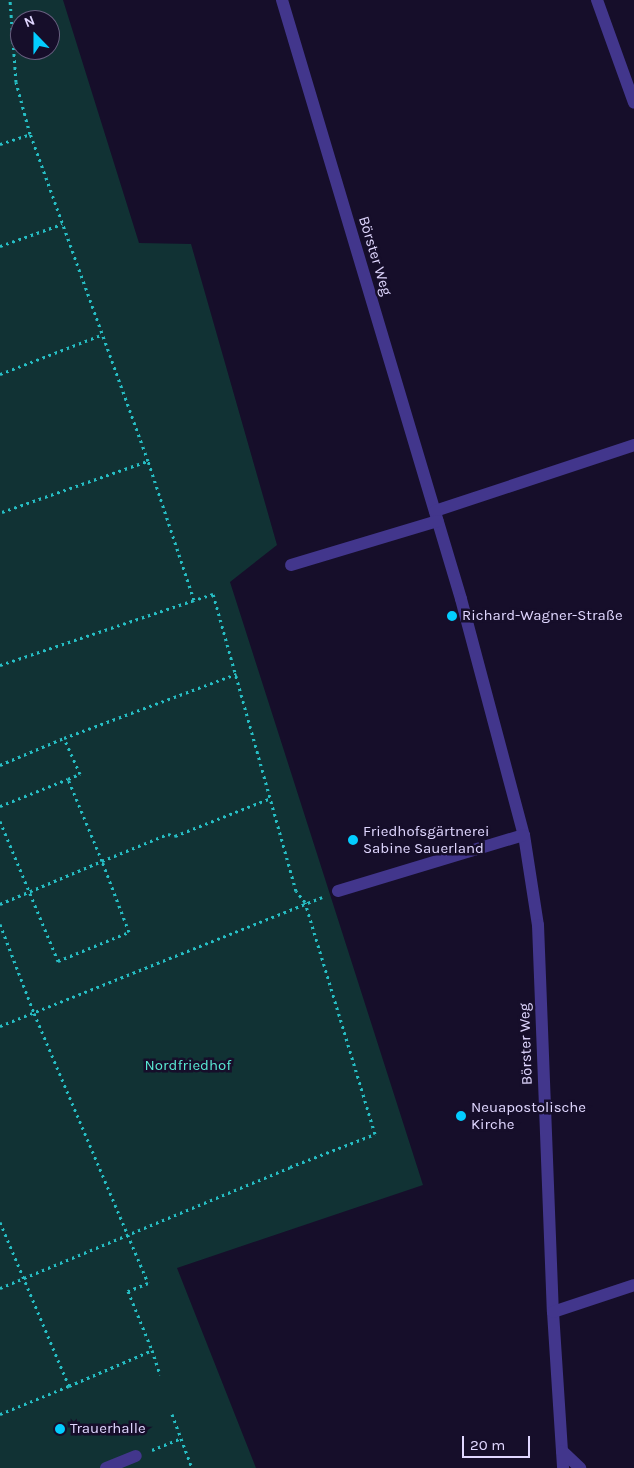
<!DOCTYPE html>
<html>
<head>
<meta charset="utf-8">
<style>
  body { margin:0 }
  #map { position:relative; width:634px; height:1468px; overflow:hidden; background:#160e2a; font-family:Karla,sans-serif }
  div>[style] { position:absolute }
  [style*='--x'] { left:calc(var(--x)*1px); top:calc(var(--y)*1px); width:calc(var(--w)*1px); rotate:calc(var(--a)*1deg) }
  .green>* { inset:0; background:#113234 }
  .path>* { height:3px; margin-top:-1.5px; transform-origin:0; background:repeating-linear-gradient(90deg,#26bec4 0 2.5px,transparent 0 6.5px) }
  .minor>* { height:12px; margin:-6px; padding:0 6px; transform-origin:6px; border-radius:6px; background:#42368c }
  .dots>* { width:14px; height:14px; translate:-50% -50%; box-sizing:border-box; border:2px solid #160e2a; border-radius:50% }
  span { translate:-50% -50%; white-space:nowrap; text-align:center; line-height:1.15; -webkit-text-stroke:5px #160e2a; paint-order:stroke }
  .street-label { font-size:15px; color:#e0d7ff }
  .poi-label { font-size:15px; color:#e0d7ff }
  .left { translate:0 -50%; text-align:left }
  .park-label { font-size:15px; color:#59e9d3 }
  .north { position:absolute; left:10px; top:10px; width:50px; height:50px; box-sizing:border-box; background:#160e2a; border:1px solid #675e7f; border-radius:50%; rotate:338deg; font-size:14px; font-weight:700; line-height:20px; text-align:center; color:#e0d7ff }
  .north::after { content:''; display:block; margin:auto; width:18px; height:22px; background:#03cdff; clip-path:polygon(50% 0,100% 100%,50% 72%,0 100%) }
  .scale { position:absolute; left:462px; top:1436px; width:68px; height:22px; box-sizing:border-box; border:2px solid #e0d7ff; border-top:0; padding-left:6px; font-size:15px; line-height:18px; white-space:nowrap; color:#e0d7ff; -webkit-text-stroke:4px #160e2a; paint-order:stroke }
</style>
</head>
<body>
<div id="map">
  <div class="green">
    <i style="clip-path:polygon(evenodd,0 0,63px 0,139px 243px,191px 244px,277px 545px,230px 582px,423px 1185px,177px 1268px,256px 1468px,0 1468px,0 0,20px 20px,50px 20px,50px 50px,20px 50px,20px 20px)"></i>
  </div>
  <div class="path">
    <i style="--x:0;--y:144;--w:32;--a:-18"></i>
    <i style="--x:0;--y:246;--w:66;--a:-19.5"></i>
    <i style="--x:0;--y:374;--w:108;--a:-21.1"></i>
    <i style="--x:2;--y:512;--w:155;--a:-19.3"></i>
    <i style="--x:0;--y:665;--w:205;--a:-18.5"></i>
    <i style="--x:0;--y:765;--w:69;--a:-22.9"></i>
    <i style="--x:64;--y:738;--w:184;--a:-20.4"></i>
    <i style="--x:0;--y:806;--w:73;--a:-21.7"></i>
    <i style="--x:0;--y:821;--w:152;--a:67.5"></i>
    <i style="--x:58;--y:961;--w:77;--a:-22.2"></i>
    <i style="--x:129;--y:932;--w:76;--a:-110.8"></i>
    <i style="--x:102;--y:861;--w:71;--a:-22.2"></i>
    <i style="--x:168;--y:834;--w:7;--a:16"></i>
    <i style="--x:175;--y:836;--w:103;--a:-21.6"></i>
    <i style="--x:0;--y:904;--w:111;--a:-22.9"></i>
    <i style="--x:102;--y:861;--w:89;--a:-112.5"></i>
    <i style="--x:68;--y:779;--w:13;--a:-23"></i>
    <i style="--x:80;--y:774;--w:39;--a:-114"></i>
    <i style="--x:0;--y:924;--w:95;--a:69.1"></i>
    <i style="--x:34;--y:1013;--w:293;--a:67.1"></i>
    <i style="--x:148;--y:1283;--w:22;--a:158"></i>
    <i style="--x:128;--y:1291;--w:64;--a:67.9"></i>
    <i style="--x:0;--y:1026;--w:347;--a:-21.8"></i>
    <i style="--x:0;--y:1222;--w:178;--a:67.2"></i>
    <i style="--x:69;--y:1386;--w:90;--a:-23.4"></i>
    <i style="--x:152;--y:1350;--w:26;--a:72"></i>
    <i style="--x:0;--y:1288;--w:314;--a:-22.6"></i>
    <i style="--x:290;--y:1167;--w:91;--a:-21.2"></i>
    <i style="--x:375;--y:1134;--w:242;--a:-106.8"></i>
    <i style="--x:305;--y:902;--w:14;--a:-129"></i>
    <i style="--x:296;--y:891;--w:308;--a:-105.6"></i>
    <i style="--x:213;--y:594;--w:20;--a:162"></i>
    <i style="--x:194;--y:600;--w:146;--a:-108.3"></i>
    <i style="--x:148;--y:461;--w:348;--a:-109.8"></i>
    <i style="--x:30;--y:134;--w:54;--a:-105.1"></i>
    <i style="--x:16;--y:82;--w:82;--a:-94.2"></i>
    <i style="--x:0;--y:1414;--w:74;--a:-22.1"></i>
    <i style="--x:172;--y:1414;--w:58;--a:69.7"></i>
    <i style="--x:152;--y:1450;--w:31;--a:-22"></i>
  </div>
  <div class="minor">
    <i style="--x:282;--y:0;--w:625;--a:73.36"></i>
    <i style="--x:461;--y:599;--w:244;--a:75.1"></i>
    <i style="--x:524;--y:835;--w:91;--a:81.2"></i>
    <i style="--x:538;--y:925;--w:387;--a:87.8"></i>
    <i style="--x:553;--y:1312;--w:156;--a:86.3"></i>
    <i style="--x:597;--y:0;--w:109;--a:70.2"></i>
    <i style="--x:435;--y:511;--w:210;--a:-18.3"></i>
    <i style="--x:291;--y:565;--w:153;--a:-16.7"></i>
    <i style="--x:338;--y:891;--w:194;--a:-16.8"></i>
    <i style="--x:553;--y:1312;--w:85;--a:-18.4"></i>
    <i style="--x:562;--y:1451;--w:25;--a:43"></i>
    <i style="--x:106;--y:1468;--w:32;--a:-22"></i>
  </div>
  <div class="dots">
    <i style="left:452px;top:616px;background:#03cdff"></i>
    <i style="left:353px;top:840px;background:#03cdff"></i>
    <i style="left:461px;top:1116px;background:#03cdff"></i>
    <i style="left:60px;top:1429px;background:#03cdff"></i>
  </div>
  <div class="street-label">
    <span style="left:375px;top:256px;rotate:73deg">Börster Weg</span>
    <span style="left:526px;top:1044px;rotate:-92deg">Börster Weg</span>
  </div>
  <div class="poi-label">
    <span class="left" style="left:462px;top:616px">Richard-Wagner-Straße</span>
    <span class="left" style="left:363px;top:840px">Friedhofsgärtnerei<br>Sabine Sauerland</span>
    <span class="left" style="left:471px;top:1116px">Neuapostolische<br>Kirche</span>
    <span class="left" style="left:70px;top:1429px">Trauerhalle</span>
  </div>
  <div class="park-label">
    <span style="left:188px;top:1066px">Nordfriedhof</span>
  </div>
  <div class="north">N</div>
  <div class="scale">20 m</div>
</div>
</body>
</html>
